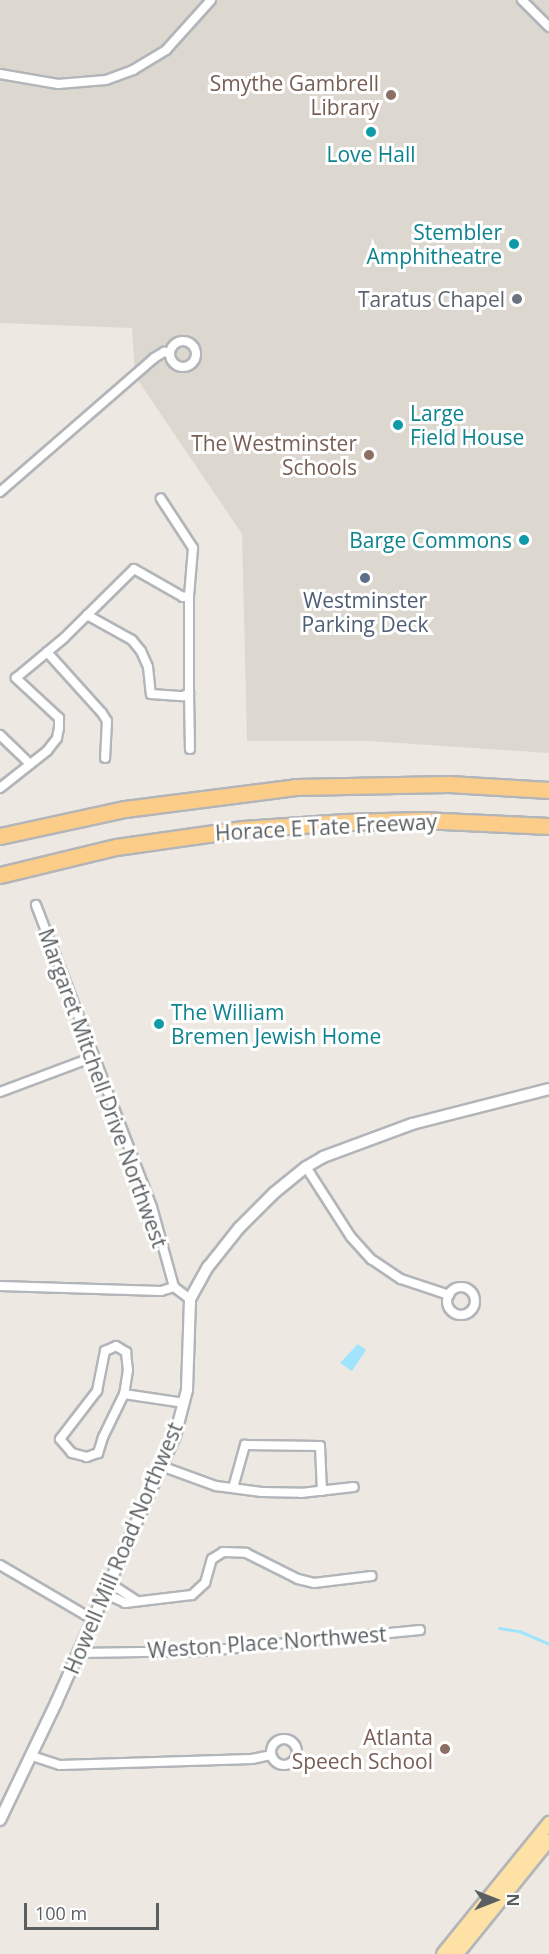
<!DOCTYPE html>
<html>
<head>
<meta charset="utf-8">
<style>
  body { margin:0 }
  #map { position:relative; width:549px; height:1954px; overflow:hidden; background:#ede8e1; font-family:"Open Sans",sans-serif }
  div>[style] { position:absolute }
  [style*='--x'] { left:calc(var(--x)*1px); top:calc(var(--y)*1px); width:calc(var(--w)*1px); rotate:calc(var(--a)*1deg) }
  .education>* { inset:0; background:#ddd8cf }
  .water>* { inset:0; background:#a0e4fe }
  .stream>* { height:3px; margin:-1.5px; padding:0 1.5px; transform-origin:1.5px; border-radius:1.5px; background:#a0e4fe }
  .roads { filter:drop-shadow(2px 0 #b2b5b9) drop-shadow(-2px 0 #b2b5b9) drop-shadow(0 2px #b2b5b9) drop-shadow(0 -2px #b2b5b9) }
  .minor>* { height:8px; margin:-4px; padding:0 4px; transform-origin:4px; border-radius:4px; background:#fff }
  .minor>.ring { margin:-4px; padding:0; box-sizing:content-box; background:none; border:8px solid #fff; border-radius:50% }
  .secondary>* { height:10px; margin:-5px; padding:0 5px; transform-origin:5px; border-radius:5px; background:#fff }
  .primary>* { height:12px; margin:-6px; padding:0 6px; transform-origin:6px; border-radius:6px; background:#fee1a5 }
  .motorway>* { height:15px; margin:-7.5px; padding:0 7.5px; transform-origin:7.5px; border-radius:7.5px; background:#fccc89 }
  .dots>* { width:16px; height:16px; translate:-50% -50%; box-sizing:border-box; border:3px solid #fff; border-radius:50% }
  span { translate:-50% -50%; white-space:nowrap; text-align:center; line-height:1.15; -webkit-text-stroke:6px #fff; paint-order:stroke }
  .education-label { font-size:21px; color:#785e54 }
  .right { translate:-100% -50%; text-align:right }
  .culture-label { font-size:21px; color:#0d838f }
  .left { translate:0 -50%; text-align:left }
  .worship-label { font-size:21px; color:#5b616d }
  .service-label { font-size:21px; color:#4e5e75 }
  .street-label { font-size:21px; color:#5a5f62 }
  .north { position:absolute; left:465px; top:1870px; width:60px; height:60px; -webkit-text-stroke:4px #fff; paint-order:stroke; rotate:90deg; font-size:16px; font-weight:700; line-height:24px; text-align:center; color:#5a5f62 }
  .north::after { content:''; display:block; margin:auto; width:21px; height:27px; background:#5a5f62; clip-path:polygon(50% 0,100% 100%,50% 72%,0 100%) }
  .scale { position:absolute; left:24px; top:1903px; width:135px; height:27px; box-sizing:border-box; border:3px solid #5a5f62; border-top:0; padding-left:8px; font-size:18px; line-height:21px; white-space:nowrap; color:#5a5f62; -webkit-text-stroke:4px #fff; paint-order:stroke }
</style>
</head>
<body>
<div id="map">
  <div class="education">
    <i style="clip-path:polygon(0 0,549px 0,549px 753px,370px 741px,247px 741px,242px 534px,135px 376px,132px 328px,0 323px)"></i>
  </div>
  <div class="water">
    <i style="clip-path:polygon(358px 1344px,366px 1350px,352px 1371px,340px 1363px)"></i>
  </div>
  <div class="stream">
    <i style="--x:499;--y:1628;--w:20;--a:9"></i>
    <i style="--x:519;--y:1631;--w:33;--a:23"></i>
  </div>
  <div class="roads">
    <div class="minor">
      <i style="--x:522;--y:0;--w:38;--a:45"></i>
      <i style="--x:0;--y:74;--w:59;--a:9.8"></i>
      <i style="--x:58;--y:84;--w:48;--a:-4.8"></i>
      <i style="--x:106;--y:80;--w:29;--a:-20"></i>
      <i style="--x:133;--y:70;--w:39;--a:-31"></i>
      <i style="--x:166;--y:50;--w:67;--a:-48"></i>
      <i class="ring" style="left:170px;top:341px;width:18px;height:18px"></i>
      <i style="--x:0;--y:492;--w:204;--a:-41"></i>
      <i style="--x:154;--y:358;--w:12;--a:-31"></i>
      <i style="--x:164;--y:352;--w:6;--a:9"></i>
      <i style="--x:87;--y:615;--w:51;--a:29.1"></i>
      <i style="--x:132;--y:640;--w:14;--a:51"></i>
      <i style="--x:141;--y:651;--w:17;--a:66"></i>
      <i style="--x:148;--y:667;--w:27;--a:84"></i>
      <i style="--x:151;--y:694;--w:32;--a:4"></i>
      <i style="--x:183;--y:696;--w:7;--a:-27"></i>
      <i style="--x:189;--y:693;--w:97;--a:-90"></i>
      <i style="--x:47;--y:652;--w:82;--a:48"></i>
      <i style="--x:102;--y:713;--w:9;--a:58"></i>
      <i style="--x:107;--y:721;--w:37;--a:93"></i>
      <i style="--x:189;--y:693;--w:56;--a:89"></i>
      <i style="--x:0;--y:735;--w:42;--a:44"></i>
      <i style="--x:0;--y:788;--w:60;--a:-38.2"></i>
      <i style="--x:47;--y:751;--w:16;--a:-52"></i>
      <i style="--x:57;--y:738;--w:10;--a:-79"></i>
      <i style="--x:59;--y:728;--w:10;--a:-90"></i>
      <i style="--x:59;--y:718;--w:59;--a:-137.1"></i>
      <i style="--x:16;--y:678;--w:62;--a:-39.8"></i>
      <i style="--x:64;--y:638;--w:98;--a:-44.6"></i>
      <i style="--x:134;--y:569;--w:56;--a:29.7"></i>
      <i style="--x:183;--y:597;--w:6;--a:-9"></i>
      <i style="--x:189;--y:596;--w:48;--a:-85.2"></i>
      <i style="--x:193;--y:548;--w:59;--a:-123.1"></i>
      <i style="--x:36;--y:905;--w:324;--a:69"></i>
      <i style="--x:152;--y:1207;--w:83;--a:74.6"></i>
      <i style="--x:174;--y:1287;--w:20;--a:37"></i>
      <i style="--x:0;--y:1092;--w:99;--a:-20.6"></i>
      <i style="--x:306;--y:1167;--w:83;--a:57.3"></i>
      <i style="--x:351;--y:1237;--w:30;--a:48"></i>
      <i style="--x:371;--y:1259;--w:36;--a:34"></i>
      <i style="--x:401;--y:1279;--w:51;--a:18.4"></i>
      <i style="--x:0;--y:1286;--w:161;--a:1.8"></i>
      <i style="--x:161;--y:1291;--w:14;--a:-17"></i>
      <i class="ring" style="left:447px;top:1287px;width:20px;height:20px"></i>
      <i style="--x:116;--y:1346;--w:12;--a:31"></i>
      <i style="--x:126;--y:1352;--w:18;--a:84"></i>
      <i style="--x:128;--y:1370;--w:24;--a:99"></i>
      <i style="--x:124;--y:1394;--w:48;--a:116"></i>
      <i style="--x:103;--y:1437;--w:17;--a:107"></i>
      <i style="--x:98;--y:1453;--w:12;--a:160"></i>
      <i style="--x:87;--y:1457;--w:16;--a:-165"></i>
      <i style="--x:72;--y:1453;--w:18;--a:-131"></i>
      <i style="--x:60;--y:1439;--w:61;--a:-52.4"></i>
      <i style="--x:97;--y:1391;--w:41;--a:-78.7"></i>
      <i style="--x:105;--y:1351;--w:12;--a:-24"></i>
      <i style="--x:124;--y:1394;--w:61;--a:8.5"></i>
      <i style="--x:161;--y:1466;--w:59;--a:20"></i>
      <i style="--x:216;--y:1486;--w:46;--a:7.4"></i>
      <i style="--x:262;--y:1492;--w:39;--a:1"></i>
      <i style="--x:301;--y:1493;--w:53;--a:-6.5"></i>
      <i style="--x:233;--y:1488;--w:45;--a:-74.4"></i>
      <i style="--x:245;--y:1445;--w:75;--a:0.8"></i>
      <i style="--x:320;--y:1446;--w:45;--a:87.5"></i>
      <i style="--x:0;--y:1565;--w:107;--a:30.4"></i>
      <i style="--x:108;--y:1582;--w:35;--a:33"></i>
      <i style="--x:104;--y:1593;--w:23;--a:25"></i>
      <i style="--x:125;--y:1603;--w:67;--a:-6.8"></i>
      <i style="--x:192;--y:1595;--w:18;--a:-43"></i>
      <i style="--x:205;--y:1583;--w:25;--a:-74"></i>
      <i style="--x:212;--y:1559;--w:13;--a:-32"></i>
      <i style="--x:223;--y:1552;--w:23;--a:2"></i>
      <i style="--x:246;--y:1553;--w:58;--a:26.6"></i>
      <i style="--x:298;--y:1579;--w:16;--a:14"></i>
      <i style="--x:314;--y:1583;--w:58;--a:-6.9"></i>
      <i style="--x:78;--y:1653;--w:128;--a:-0.9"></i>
      <i style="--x:206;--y:1651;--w:215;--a:-5.6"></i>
      <i class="ring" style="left:271px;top:1739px;width:18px;height:18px"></i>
      <i style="--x:32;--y:1756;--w:29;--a:18"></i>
      <i style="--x:60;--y:1765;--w:192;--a:-1.8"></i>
      <i style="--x:252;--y:1759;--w:19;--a:-12"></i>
    </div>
    <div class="secondary">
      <i style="--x:0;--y:1820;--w:130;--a:-64.4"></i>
      <i style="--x:56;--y:1703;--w:292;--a:-66"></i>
      <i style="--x:175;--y:1436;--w:48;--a:-75.4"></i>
      <i style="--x:187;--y:1390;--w:91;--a:-88.1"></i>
      <i style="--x:190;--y:1299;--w:37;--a:-61"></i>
      <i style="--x:208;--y:1267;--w:50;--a:-51.5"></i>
      <i style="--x:239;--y:1228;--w:49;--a:-45"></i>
      <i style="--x:274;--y:1193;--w:41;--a:-39.1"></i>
      <i style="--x:306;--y:1167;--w:20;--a:-30"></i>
      <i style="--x:323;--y:1157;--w:95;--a:-20.3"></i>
      <i style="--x:412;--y:1124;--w:141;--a:-14.3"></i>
    </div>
    <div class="primary">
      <i style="--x:443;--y:1954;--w:169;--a:-51"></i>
      <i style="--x:457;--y:1954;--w:146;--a:-51.1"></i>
    </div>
    <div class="motorway">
      <i style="--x:0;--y:836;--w:128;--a:-12.2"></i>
      <i style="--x:125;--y:809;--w:172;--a:-7.3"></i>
      <i style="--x:296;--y:787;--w:153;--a:-1.1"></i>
      <i style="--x:449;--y:784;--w:100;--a:3.4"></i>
      <i style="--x:0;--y:875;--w:119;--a:-13.6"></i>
      <i style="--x:116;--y:847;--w:128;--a:-8.1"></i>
      <i style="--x:243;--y:829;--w:102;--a:-3.9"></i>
      <i style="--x:345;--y:822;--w:76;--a:-1.5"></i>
      <i style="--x:421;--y:820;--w:128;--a:2.7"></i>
    </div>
  </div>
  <div class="dots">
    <i style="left:391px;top:95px;background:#8d6e63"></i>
    <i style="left:371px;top:132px;background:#0f9aa8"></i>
    <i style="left:514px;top:244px;background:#0f9aa8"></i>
    <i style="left:517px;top:299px;background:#6b7280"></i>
    <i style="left:398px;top:425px;background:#0f9aa8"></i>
    <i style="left:369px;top:455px;background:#8d6e63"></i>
    <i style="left:524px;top:540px;background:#0f9aa8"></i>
    <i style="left:365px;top:578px;background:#5c6f8a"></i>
    <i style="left:159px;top:1024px;background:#0f9aa8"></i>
    <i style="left:445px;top:1749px;background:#8d6e63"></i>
  </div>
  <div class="education-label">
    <span class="right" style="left:379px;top:95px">Smythe Gambrell<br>Library</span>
    <span class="right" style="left:357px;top:455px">The Westminster<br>Schools</span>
    <span class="right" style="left:433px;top:1749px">Atlanta<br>Speech School</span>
  </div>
  <div class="culture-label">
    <span style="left:371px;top:154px">Love Hall</span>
    <span class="right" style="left:502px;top:244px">Stembler<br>Amphitheatre</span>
    <span class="left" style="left:410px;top:425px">Large<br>Field House</span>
    <span class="right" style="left:512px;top:540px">Barge Commons</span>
    <span class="left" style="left:171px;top:1024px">The William<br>Bremen Jewish Home</span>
  </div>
  <div class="worship-label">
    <span class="right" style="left:505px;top:299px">Taratus Chapel</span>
  </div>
  <div class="service-label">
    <span style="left:365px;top:612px">Westminster<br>Parking Deck</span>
  </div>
  <div class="street-label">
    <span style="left:326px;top:827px;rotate:-3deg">Horace E Tate Freeway</span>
    <span style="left:103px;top:1088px;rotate:70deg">Margaret Mitchell Drive Northwest</span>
    <span style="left:123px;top:1548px;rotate:-67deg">Howell Mill Road Northwest</span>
    <span style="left:267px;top:1642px;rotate:-4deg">Weston Place Northwest</span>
  </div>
  <div class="north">N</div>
  <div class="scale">100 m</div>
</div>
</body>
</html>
